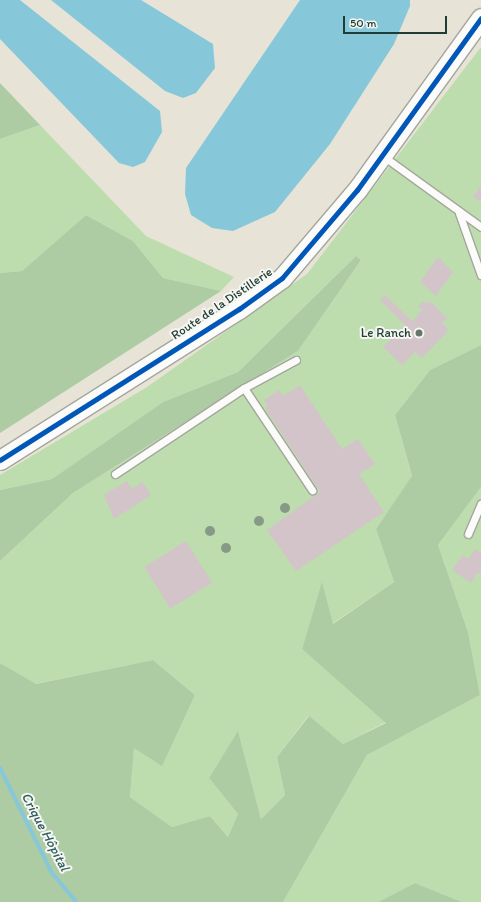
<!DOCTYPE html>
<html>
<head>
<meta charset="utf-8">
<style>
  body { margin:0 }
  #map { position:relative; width:481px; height:902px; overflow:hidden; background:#e7e4d7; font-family:Itim,sans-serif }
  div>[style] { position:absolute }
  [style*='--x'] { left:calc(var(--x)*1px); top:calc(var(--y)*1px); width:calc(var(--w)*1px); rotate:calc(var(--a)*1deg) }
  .green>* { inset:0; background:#beddae }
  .forest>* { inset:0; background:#adcca3 }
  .water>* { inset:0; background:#86c8d9 }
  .stream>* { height:4px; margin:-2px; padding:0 2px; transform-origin:2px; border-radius:2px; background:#86c8d9 }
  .building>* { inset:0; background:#d2c4c8; transform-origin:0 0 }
  .roads { filter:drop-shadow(1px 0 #a4a69d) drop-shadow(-1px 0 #a4a69d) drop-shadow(0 1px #a4a69d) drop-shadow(0 -1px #a4a69d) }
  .lane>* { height:7px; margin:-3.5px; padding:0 3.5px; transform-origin:3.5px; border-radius:3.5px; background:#fbfbf9 }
  .secondary>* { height:19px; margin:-9.5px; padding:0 9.5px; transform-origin:9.5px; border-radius:9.5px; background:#fbfbf9 }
  .cycleway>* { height:5px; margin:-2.5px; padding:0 2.5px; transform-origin:2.5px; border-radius:2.5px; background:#0057b8 }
  .trees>* { width:10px; height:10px; margin:-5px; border-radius:50%; background:#879987 }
  .dots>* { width:11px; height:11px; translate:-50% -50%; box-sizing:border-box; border:2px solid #f6f6f2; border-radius:50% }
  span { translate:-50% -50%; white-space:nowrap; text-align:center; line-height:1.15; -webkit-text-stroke:4px #f6f6f2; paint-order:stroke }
  .street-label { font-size:13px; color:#1f3d34 }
  .poi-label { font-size:13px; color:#1f3d34 }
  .right { translate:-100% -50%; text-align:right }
  .water-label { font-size:14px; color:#2e5d5e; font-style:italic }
  .scale { position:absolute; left:343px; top:16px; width:104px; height:18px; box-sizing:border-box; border:2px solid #1f3d34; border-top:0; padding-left:5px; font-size:12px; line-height:14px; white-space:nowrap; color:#1f3d34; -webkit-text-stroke:3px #f6f6f2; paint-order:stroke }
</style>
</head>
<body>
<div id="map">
  <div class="green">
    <i style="clip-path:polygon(481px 47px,481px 345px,430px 370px,395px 415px,412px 477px,376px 529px,394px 582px,332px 624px,322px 584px,302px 649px,386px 722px,343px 744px,308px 716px,277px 757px,285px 795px,261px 819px,238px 732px,209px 778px,238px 814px,228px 837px,210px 816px,172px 827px,130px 797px,134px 747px,162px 765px,195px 695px,153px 660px,35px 684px,0 663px,0 561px,73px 493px,298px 351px,361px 260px,356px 256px,238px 372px,163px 402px,52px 479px,0 490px,0 475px,147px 387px,307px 274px)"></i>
    <i style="clip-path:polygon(40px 125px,146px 236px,234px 277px,221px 291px,163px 278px,133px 241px,86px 215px,22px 271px,0 273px,0 139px)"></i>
    <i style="clip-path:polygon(481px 487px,481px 902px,462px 902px,415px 883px,378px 902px,283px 902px,367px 755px,480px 695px,468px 632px,438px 545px)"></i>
  </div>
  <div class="forest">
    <i style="clip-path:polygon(0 83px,40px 125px,0 139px)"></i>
    <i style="clip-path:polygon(86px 215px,133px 241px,163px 278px,221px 291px,0 433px,0 273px,22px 271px)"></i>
    <i style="clip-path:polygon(356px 256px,361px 260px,298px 351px,73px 493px,0 561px,0 490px,52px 479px,163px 402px,238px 372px)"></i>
    <i style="clip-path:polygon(481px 345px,481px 487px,438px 545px,468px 632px,480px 695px,367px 755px,283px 902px,0 902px,0 663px,36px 684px,153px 660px,195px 695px,162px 766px,134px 748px,130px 797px,172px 827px,210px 816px,228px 837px,238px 814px,209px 778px,238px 731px,261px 819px,285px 795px,277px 757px,309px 716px,343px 744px,386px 723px,302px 649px,322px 582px,333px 624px,394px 582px,376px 529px,412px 476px,395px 415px,430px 370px)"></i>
    <i style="clip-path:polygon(415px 883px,462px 902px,378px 902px)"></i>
  </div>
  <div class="water">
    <i style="clip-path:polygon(0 0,20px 0,160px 111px,162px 132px,145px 162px,133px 167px,119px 163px,0 39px)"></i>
    <i style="clip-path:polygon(51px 0,141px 0,213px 44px,215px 68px,196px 93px,183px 98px,165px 91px)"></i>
    <i style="clip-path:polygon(300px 0,410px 0,410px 6px,394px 44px,330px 144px,275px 212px,233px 231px,212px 228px,191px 215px,185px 194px,186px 168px)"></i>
  </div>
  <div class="stream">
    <i style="--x:0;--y:768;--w:117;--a:63.7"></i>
    <i style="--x:52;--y:873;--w:38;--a:50"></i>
  </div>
  <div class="building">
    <i style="clip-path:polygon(480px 187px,481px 187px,481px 202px,473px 197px)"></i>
    <i style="clip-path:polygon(438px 257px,453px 272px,436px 296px,420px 282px)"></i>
    <i style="clip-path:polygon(385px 295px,412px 321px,422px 310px,418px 306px,424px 301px,427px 304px,430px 301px,447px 318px,442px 323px,449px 330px,422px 358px,415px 352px,402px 365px,383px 347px,405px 325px,380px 300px)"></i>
    <i style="clip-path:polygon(300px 385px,342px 449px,358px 439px,375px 464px,359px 474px,384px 512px,296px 571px,267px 530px,320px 492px,265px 408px,268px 406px,264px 400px,279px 390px,283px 396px)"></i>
    <i style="clip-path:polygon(127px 481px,132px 489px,142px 482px,151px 495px,114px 519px,104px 495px)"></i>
    <i style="left:186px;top:541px;width:49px;height:49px;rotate:58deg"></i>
    <i style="clip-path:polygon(475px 549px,481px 553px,481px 574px,478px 572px,471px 583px,452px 570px,463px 555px,468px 559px)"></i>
  </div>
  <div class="roads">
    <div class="lane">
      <i style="--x:383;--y:156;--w:121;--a:35.9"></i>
      <i style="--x:459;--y:213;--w:66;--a:70.5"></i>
      <i style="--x:244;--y:388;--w:123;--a:56.3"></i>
      <i style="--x:115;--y:474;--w:155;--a:-33.7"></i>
      <i style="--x:244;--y:388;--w:59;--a:-28.3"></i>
      <i style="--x:468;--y:534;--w:33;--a:-67"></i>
    </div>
    <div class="secondary">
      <i style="--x:0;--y:460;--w:283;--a:-32.3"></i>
      <i style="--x:239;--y:309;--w:53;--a:-35.8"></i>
      <i style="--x:282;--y:278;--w:116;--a:-49.6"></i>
      <i style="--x:357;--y:190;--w:212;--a:-54.2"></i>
    </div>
  </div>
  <div class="cycleway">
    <i style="--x:0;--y:460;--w:283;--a:-32.3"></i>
    <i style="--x:239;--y:309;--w:53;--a:-35.8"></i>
    <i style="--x:282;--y:278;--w:116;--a:-49.6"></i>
    <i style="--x:357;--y:190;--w:212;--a:-54.2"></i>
  </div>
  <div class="trees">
    <i style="left:285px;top:508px"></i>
    <i style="left:259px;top:521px"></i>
    <i style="left:210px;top:531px"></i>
    <i style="left:226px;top:548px"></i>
  </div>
  <div class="dots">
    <i style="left:419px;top:333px;background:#65776d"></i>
  </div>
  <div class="street-label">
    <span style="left:222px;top:304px;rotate:-34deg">Route de la Distillerie</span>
  </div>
  <div class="poi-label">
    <span class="right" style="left:411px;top:333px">Le Ranch</span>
  </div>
  <div class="water-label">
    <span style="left:45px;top:832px;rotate:62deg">Crique Hôpital</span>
  </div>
  <div class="scale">50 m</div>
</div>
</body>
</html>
